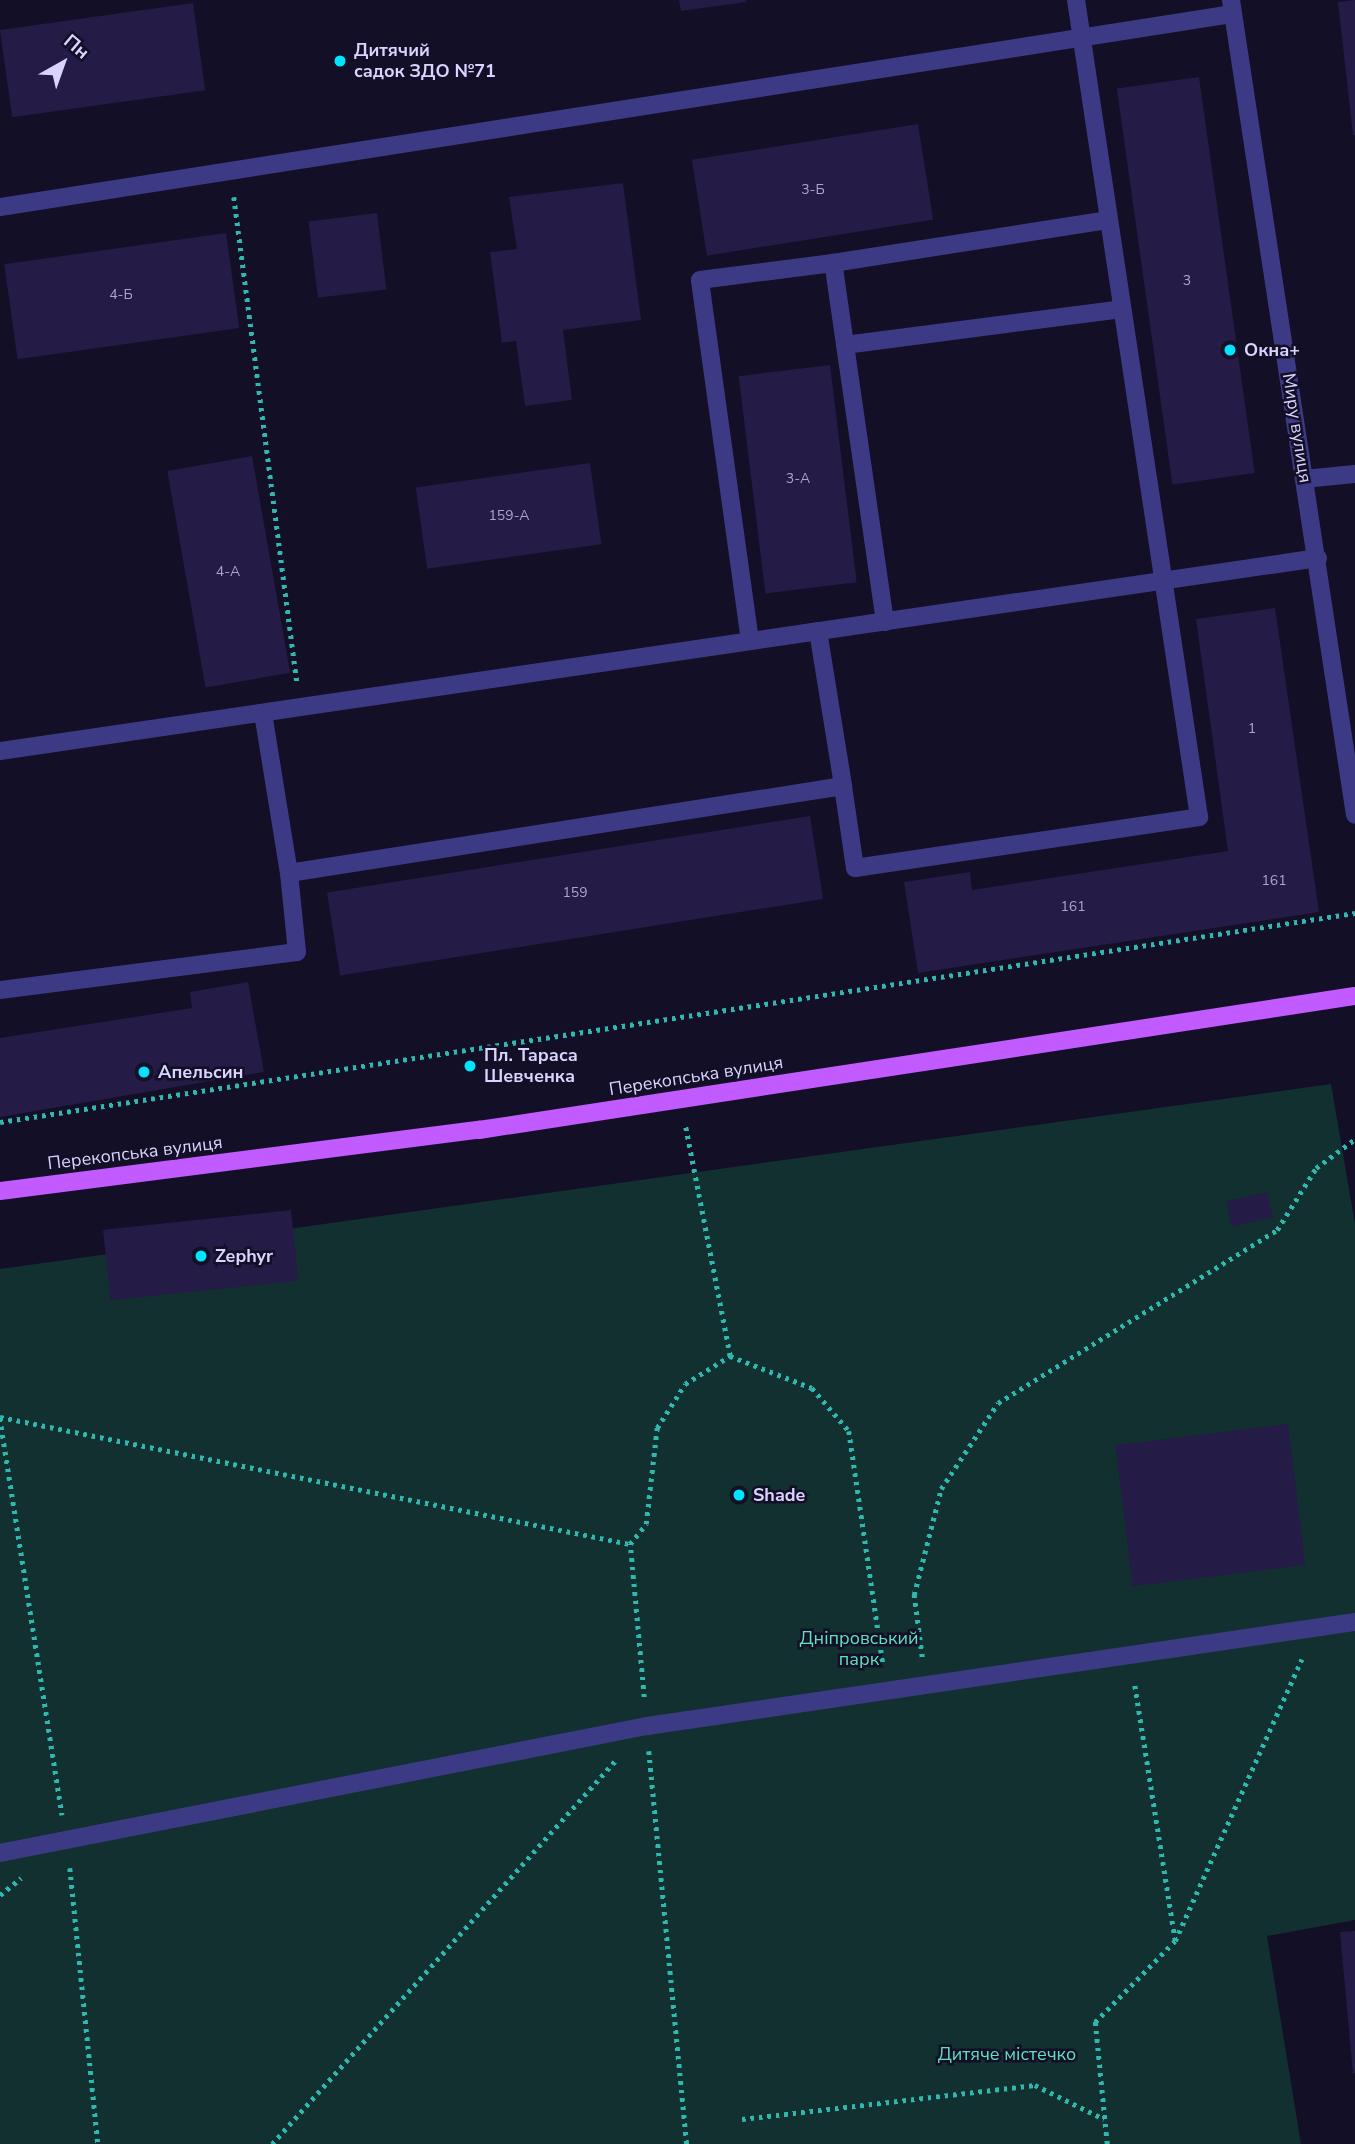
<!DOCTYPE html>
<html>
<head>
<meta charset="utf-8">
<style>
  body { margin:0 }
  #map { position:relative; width:1355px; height:2144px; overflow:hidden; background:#130f26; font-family:"Nunito Sans",sans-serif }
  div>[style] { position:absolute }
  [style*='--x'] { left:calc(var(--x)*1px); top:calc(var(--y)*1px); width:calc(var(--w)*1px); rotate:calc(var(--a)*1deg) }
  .green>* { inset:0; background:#12302f }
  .building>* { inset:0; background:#241b47; transform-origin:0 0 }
  .path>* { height:4.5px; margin-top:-2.25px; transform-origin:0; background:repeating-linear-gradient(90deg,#2fb8b0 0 3.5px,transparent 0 8.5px) }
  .service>* { height:18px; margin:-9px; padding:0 9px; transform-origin:9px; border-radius:9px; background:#3d3a85 }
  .tertiary>* { height:18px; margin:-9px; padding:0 9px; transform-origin:9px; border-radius:9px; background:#3d3a85 }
  .primary>* { height:18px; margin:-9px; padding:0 9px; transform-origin:9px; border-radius:9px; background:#c25bff }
  .dots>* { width:19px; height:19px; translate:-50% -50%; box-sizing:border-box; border:4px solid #130f26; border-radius:50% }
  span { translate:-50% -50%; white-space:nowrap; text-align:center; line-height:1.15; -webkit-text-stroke:5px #130f26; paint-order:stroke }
  .number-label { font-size:14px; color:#aca6d1 }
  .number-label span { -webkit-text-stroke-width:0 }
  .poi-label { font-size:18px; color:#d9d4ff; font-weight:700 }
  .left { translate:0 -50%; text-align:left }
  .street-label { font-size:18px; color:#d9d4ff }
  .park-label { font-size:18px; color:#5fe0c0 }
  .north { position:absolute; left:28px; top:28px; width:70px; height:70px; -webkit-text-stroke:5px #130f26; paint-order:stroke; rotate:40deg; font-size:19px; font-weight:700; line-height:28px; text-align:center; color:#d9d4ff }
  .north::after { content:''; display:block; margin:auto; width:24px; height:32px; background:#d9d4ff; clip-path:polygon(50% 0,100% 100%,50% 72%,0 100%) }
</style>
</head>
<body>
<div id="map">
  <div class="green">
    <i style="clip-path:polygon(1331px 1084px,1355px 1224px,1355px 1920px,1267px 1936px,1301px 2144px,0 2144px,0 1269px)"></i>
  </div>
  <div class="building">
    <i style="clip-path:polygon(679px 0,746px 0,746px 2px,681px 11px)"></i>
    <i style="clip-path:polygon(1355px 0,1355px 135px,1353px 135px,1338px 2px)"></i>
    <i style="left:193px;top:3px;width:88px;height:195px;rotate:82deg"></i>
    <i style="left:1199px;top:77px;width:400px;height:83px;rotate:82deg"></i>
    <i style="left:918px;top:124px;width:97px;height:229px;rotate:81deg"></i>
    <i style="clip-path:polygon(623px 183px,641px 320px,563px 330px,572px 400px,525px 406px,516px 341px,502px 343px,490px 252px,517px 249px,509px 197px)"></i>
    <i style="left:377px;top:213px;width:77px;height:69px;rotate:83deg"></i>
    <i style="left:226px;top:233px;width:96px;height:224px;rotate:82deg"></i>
    <i style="left:830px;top:365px;width:219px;height:92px;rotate:83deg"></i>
    <i style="left:252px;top:456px;width:220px;height:86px;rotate:80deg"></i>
    <i style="left:590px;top:463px;width:82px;height:176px;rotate:82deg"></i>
    <i style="clip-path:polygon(1275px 608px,1319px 912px,918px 973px,904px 882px,970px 872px,972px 890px,1228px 851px,1196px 619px)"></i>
    <i style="left:810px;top:816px;width:84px;height:489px;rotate:81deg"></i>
    <i style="clip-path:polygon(248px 982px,264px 1072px,0 1117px,0 1038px,192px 1008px,190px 992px)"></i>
    <i style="left:1267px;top:1192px;width:26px;height:42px;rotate:77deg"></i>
    <i style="left:291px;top:1210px;width:71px;height:189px;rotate:84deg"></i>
    <i style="left:1288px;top:1424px;width:142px;height:174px;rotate:83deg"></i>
    <i style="clip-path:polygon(1355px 1931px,1355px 2073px,1353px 2074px,1340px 1932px)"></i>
  </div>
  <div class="path">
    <i style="--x:234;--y:197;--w:488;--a:82.6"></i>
    <i style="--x:0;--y:1122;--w:1371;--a:-8.77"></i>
    <i style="--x:730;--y:1356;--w:88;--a:21.3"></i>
    <i style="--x:812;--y:1388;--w:57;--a:49.3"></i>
    <i style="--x:849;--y:1431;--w:235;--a:81.7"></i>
    <i style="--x:0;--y:1417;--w:643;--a:11.4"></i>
    <i style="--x:0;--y:1418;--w:402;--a:81.1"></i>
    <i style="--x:922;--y:1657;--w:63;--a:-97.4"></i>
    <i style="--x:914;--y:1595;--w:109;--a:-75.7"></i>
    <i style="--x:941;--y:1489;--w:103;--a:-56.5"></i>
    <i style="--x:998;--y:1403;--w:328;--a:-31.8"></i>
    <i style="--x:1277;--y:1230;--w:73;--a:-57.8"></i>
    <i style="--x:1316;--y:1168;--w:49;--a:-36.6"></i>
    <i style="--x:644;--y:1697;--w:154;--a:-95.2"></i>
    <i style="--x:630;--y:1544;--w:26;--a:-51"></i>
    <i style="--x:646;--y:1524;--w:97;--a:-83.5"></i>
    <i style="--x:657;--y:1428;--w:52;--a:-57.5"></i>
    <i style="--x:685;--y:1384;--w:53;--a:-31.9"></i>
    <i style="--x:730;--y:1356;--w:235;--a:-101"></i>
    <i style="--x:649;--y:1751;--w:395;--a:84.5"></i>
    <i style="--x:70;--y:1868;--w:277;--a:84.2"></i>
    <i style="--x:0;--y:1895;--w:27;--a:-39"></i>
    <i style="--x:1175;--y:1941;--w:309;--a:-65.8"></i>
    <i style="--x:742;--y:2119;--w:295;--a:-6.6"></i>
    <i style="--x:1035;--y:2085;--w:77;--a:26.2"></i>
    <i style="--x:272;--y:2144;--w:514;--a:-48.15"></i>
    <i style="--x:1107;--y:2144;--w:123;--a:-95.6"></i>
    <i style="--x:1095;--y:2022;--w:114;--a:-45.4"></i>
    <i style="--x:1175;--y:1941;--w:263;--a:-99"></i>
  </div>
  <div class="service">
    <i style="--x:0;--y:207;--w:1248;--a:-8.9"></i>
    <i style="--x:845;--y:345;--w:279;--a:-7.4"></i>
    <i style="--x:1304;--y:479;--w:51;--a:-5.6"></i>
    <i style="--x:885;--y:622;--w:363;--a:-98.2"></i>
    <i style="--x:833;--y:263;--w:279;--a:-8.9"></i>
    <i style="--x:818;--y:631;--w:157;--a:80.8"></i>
    <i style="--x:750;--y:641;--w:364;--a:-97.9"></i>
    <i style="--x:700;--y:280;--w:134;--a:-7.3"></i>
    <i style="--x:263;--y:713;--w:162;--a:80.8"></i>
    <i style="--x:0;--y:751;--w:1332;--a:-8.33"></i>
    <i style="--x:0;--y:990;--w:299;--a:-7.3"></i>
    <i style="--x:297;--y:952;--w:79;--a:-95.8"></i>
    <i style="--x:289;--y:873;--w:561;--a:-8.92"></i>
    <i style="--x:843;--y:786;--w:83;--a:81.7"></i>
    <i style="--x:855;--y:868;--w:348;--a:-8.4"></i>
    <i style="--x:1199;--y:817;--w:826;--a:-98.56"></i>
    <i style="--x:0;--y:1853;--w:659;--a:-11.11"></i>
    <i style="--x:647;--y:1726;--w:716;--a:-8.36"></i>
  </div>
  <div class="tertiary">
    <i style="--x:1231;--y:0;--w:824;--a:81.35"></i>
  </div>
  <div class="primary">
    <i style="--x:0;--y:1191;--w:483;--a:-7.3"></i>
    <i style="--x:479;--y:1130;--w:886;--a:-8.7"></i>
  </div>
  <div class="dots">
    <i style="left:340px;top:61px;background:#00e5ff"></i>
    <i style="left:1230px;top:350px;background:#00e5ff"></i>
    <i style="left:470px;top:1066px;background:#00e5ff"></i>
    <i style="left:144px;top:1072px;background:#00e5ff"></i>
    <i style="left:201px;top:1256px;background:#00e5ff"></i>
    <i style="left:739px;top:1495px;background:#00e5ff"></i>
  </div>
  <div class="number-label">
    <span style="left:813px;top:190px">3-Б</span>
    <span style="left:1187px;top:281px">3</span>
    <span style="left:121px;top:295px">4-Б</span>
    <span style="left:798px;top:479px">3-А</span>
    <span style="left:509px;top:516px">159-А</span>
    <span style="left:228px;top:572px">4-А</span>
    <span style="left:1252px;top:729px">1</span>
    <span style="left:1274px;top:881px">161</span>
    <span style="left:575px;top:893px">159</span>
    <span style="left:1073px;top:907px">161</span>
  </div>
  <div class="poi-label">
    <span class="left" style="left:354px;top:61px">Дитячий<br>садок ЗДО №71</span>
    <span class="left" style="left:1244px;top:350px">Окна+</span>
    <span class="left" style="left:484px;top:1066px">Пл. Тараса<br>Шевченка</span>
    <span class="left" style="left:158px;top:1072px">Апельсин</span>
    <span class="left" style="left:215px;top:1256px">Zephyr</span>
    <span class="left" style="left:753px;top:1495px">Shade</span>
  </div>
  <div class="street-label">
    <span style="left:1297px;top:428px;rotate:81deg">Миру вулиця</span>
    <span style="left:696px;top:1076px;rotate:-9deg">Перекопська вулиця</span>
    <span style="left:135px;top:1153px;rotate:-7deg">Перекопська вулиця</span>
  </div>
  <div class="park-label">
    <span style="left:859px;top:1649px">Дніпровський<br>парк</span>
    <span style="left:1007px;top:2054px">Дитяче містечко</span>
  </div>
  <div class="north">Пн</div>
</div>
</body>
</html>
